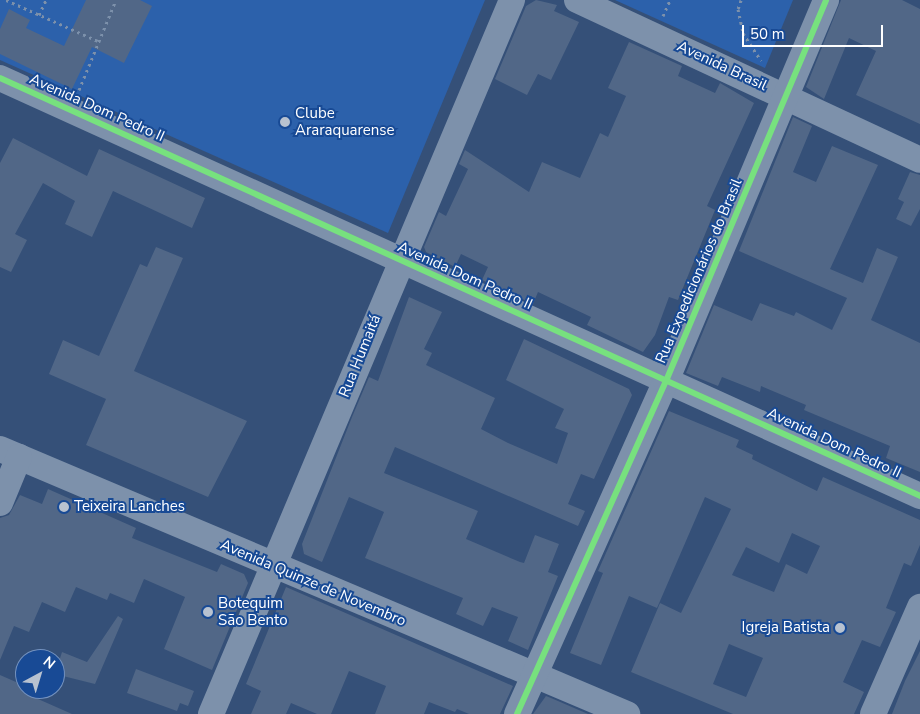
<!DOCTYPE html>
<html>
<head>
<meta charset="utf-8">
<style>
  body { margin:0 }
  #map { position:relative; width:920px; height:714px; overflow:hidden; background:#355078; font-family:"Nunito Sans",sans-serif }
  div>[style] { position:absolute }
  [style*='--x'] { left:calc(var(--x)*1px); top:calc(var(--y)*1px); width:calc(var(--w)*1px); rotate:calc(var(--a)*1deg) }
  .green>* { inset:0; background:#2c61ab }
  .building>* { inset:0; background:#516787 }
  .path>* { height:3px; margin-top:-1.5px; transform-origin:0; background:repeating-linear-gradient(90deg,#7d91ab 0 2.5px,transparent 0 6.5px) }
  .minor>* { height:26px; margin:-13px; padding:0 13px; transform-origin:13px; border-radius:13px; background:#7d91ab }
  .cycleway>* { height:6px; margin:-3px; padding:0 3px; transform-origin:3px; border-radius:3px; background:#77e17e }
  .dots>* { width:14px; height:14px; translate:-50% -50%; box-sizing:border-box; border:2px solid #184a95; border-radius:50% }
  span { translate:-50% -50%; white-space:nowrap; text-align:center; line-height:1.15; -webkit-text-stroke:4px #184a95; paint-order:stroke }
  .street-label { font-size:15px; color:#fff }
  .poi-label { font-size:15px; color:#fff }
  .left { translate:0 -50%; text-align:left }
  .right { translate:-100% -50%; text-align:right }
  .north { position:absolute; left:15px; top:649px; width:50px; height:50px; box-sizing:border-box; background:#184a95; border:1px solid #7492bf; border-radius:50%; rotate:39deg; font-size:14px; font-weight:700; line-height:20px; text-align:center; color:#fff }
  .north::after { content:''; display:block; margin:auto; width:18px; height:22px; background:#b8c2d0; clip-path:polygon(50% 0,100% 100%,50% 72%,0 100%) }
  .scale { position:absolute; left:742px; top:25px; width:141px; height:22px; box-sizing:border-box; border:2px solid #fff; border-top:0; padding-left:6px; font-size:15px; line-height:18px; white-space:nowrap; color:#fff; -webkit-text-stroke:4px #184a95; paint-order:stroke }
</style>
</head>
<body>
<div id="map">
  <div class="green">
    <i style="clip-path:polygon(0 0,485px 0,388px 233px,0 60px)"></i>
    <i style="clip-path:polygon(615px 0,793px 0,765px 68px)"></i>
  </div>
  <div class="building">
    <i style="clip-path:polygon(86px 0,140px 0,152px 6px,124px 63px,92px 47px,72px 89px,0 54px,0 29px,9px 9px,30px 20px,26px 28px,64px 46px)"></i>
    <i style="clip-path:polygon(536px 0,557px 5px,554px 11px,579px 22px,551px 80px,538px 74px,527px 95px,495px 79px,526px 6px)"></i>
    <i style="clip-path:polygon(841px 0,902px 0,920px 9px,920px 124px,856px 95px,876px 51px,849px 38px,824px 99px,806px 87px)"></i>
    <i style="clip-path:polygon(629px 42px,682px 66px,678px 76px,715px 93px,720px 83px,754px 103px,707px 206px,715px 210px,678px 300px,669px 297px,655px 335px,643px 352px,587px 325px,591px 317px,538px 292px,533px 304px,482px 280px,488px 267px,461px 254px,455px 267px,426px 252px,424px 247px,439px 212px,446px 216px,468px 169px,459px 164px,465px 150px,529px 192px,542px 162px,580px 178px,600px 133px,608px 137px,626px 96px,608px 88px)"></i>
    <i style="clip-path:polygon(793px 117px,812px 126px,793px 172px,816px 182px,832px 146px,878px 165px,830px 269px,863px 283px,877px 248px,898px 257px,871px 320px,920px 343px,920px 472px,886px 458px,890px 446px,804px 410px,806px 405px,761px 386px,760px 392px,722px 377px,718px 386px,686px 373px,714px 305px,752px 321px,760px 303px,794px 316px,796px 312px,832px 330px,847px 298px,739px 251px)"></i>
    <i style="clip-path:polygon(13px 138px,87px 176px,99px 149px,205px 198px,192px 228px,113px 191px,92px 237px,65px 224px,75px 201px,43px 183px,15px 234px,27px 240px,11px 272px,0 267px,0 163px)"></i>
    <i style="clip-path:polygon(910px 172px,920px 175px,920px 209px,911px 226px,896px 219px,904px 202px,898px 199px)"></i>
    <i style="clip-path:polygon(156px 247px,183px 258px,134px 371px,247px 421px,208px 497px,86px 445px,106px 399px,49px 374px,63px 340px,99px 356px,140px 264px,147px 267px)"></i>
    <i style="clip-path:polygon(409px 297px,442px 312px,424px 349px,432px 353px,426px 365px,495px 398px,481px 429px,508px 443px,557px 464px,568px 433px,555px 428px,564px 409px,506px 380px,524px 339px,629px 389px,632px 395px,594px 479px,581px 474px,568px 504px,585px 511px,578px 526px,395px 447px,384px 473px,478px 511px,466px 539px,520px 562px,524px 563px,535px 535px,559px 544px,548px 572px,558px 576px,528px 650px,508px 641px,518px 617px,492px 607px,483px 626px,456px 614px,463px 598px,365px 558px,384px 512px,349px 497px,322px 562px,304px 554px,302px 544px,352px 417px,369px 377px,378px 381px)"></i>
    <i style="clip-path:polygon(evenodd,669px 411px,739px 440px,736px 447px,753px 455px,752px 459px,817px 491px,823px 477px,920px 520px,920px 545px,911px 566px,904px 563px,886px 608px,896px 612px,880px 647px,862px 640px,843px 682px,864px 692px,854px 714px,733px 714px,631px 672px,660px 603px,681px 613px,731px 509px,705px 497px,657px 608px,629px 596px,601px 665px,570px 653px,603px 573px,598px 571px,669px 411px,792px 533px,820px 546px,807px 574px,786px 564px,774px 592px,732px 575px,746px 547px,779px 563px,792px 533px,669px 411px,729px 644px,763px 658px,746px 697px,713px 684px,729px 644px)"></i>
    <i style="clip-path:polygon(48px 489px,136px 528px,132px 538px,217px 572px,221px 564px,244px 574px,248px 583px,212px 670px,164px 649px,185px 597px,144px 579px,134px 603px,110px 593px,107px 600px,76px 587px,65px 612px,42px 602px,29px 632px,14px 626px,0 660px,0 518px,9px 515px,20px 495px,42px 504px)"></i>
    <i style="clip-path:polygon(286px 587px,513px 686px,500px 714px,469px 714px,457px 709px,455px 712px,429px 702px,424px 714px,375px 714px,386px 686px,349px 671px,331px 714px,317px 714px,291px 703px,286px 714px,251px 714px,261px 691px,246px 684px)"></i>
    <i style="clip-path:polygon(118px 616px,123px 619px,95px 684px,55px 674px,62px 652px,87px 662px)"></i>
    <i style="clip-path:polygon(920px 651px,920px 714px,892px 714px,905px 681px)"></i>
    <i style="clip-path:polygon(136px 669px,194px 691px,188px 706px,180px 703px,177px 711px,127px 693px)"></i>
    <i style="clip-path:polygon(0 675px,32px 689px,29px 695px,72px 714px,0 714px)"></i>
    <i style="clip-path:polygon(546px 696px,551px 698px,588px 714px,533px 714px)"></i>
  </div>
  <div class="path">
    <i style="--x:6;--y:0;--w:101;--a:24"></i>
    <i style="--x:741;--y:0;--w:9;--a:108"></i>
    <i style="--x:738;--y:9;--w:25;--a:78"></i>
    <i style="--x:743;--y:33;--w:33;--a:57"></i>
    <i style="--x:39;--y:15;--w:17;--a:-65"></i>
    <i style="--x:663;--y:16;--w:17;--a:-66"></i>
    <i style="--x:79;--y:90;--w:97;--a:-67.7"></i>
  </div>
  <div class="minor">
    <i style="--x:577;--y:0;--w:378;--a:25"></i>
    <i style="--x:0;--y:78;--w:1011;--a:24.43"></i>
    <i style="--x:0;--y:449;--w:681;--a:22.91"></i>
    <i style="--x:0;--y:503;--w:50;--a:-67.6"></i>
    <i style="--x:211;--y:714;--w:775;--a:-67.14"></i>
    <i style="--x:517;--y:714;--w:365;--a:-65.9"></i>
    <i style="--x:666;--y:381;--w:413;--a:-67.2"></i>
    <i style="--x:873;--y:714;--w:117;--a:-66.3"></i>
  </div>
  <div class="cycleway">
    <i style="--x:0;--y:78;--w:1011;--a:24.43"></i>
    <i style="--x:517;--y:714;--w:365;--a:-65.9"></i>
    <i style="--x:666;--y:381;--w:413;--a:-67.2"></i>
  </div>
  <div class="dots">
    <i style="left:285px;top:122px;background:#b8c2d0"></i>
    <i style="left:64px;top:507px;background:#b8c2d0"></i>
    <i style="left:208px;top:612px;background:#b8c2d0"></i>
    <i style="left:840px;top:628px;background:#b8c2d0"></i>
  </div>
  <div class="street-label">
    <span style="left:722px;top:66px;rotate:25deg">Avenida Brasil</span>
    <span style="left:97px;top:108px;rotate:24deg">Avenida Dom Pedro II</span>
    <span style="left:699px;top:271px;rotate:-67deg">Rua Expedicionários do Brasil</span>
    <span style="left:465px;top:276px;rotate:24deg">Avenida Dom Pedro II</span>
    <span style="left:360px;top:356px;rotate:-68deg">Rua Humaitá</span>
    <span style="left:834px;top:443px;rotate:25deg">Avenida Dom Pedro II</span>
    <span style="left:313px;top:583px;rotate:23deg">Avenida Quinze de Novembro</span>
  </div>
  <div class="poi-label">
    <span class="left" style="left:295px;top:122px">Clube<br>Araraquarense</span>
    <span class="left" style="left:74px;top:507px">Teixeira Lanches</span>
    <span class="left" style="left:218px;top:612px">Botequim<br>São Bento</span>
    <span class="right" style="left:830px;top:628px">Igreja Batista</span>
  </div>
  <div class="north">N</div>
  <div class="scale">50 m</div>
</div>
</body>
</html>
